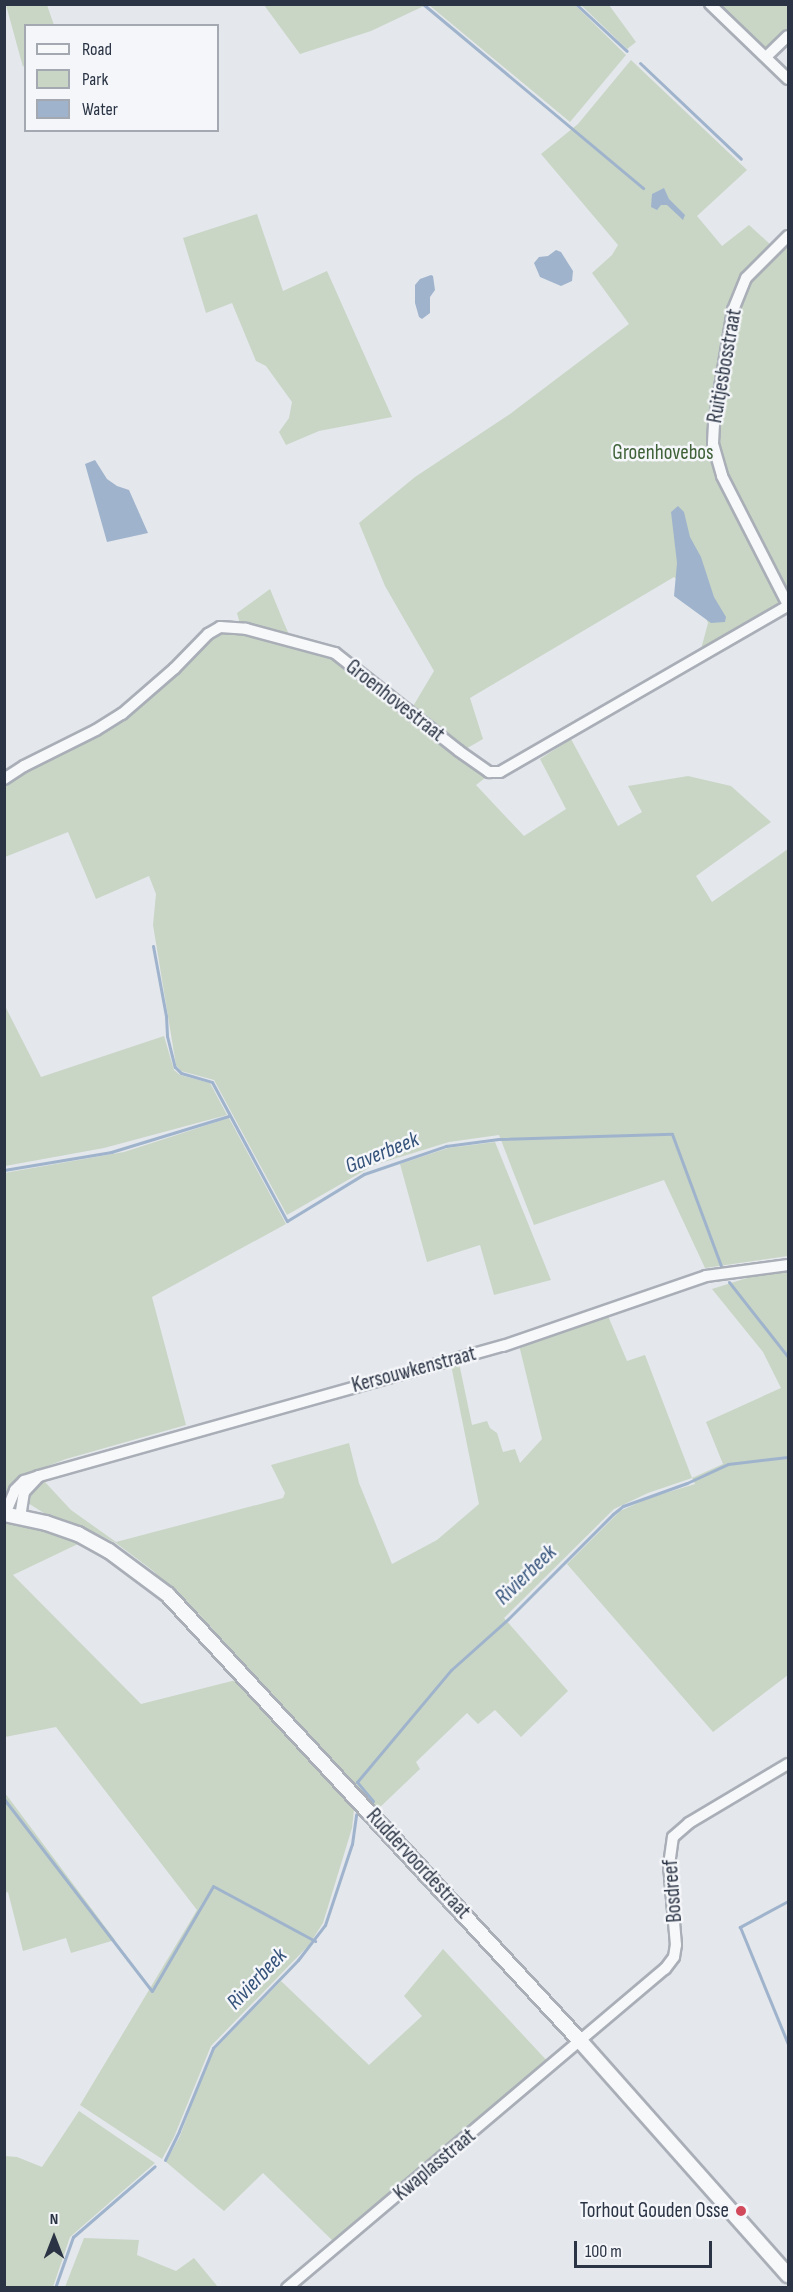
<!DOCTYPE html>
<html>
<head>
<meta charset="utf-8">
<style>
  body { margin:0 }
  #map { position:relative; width:793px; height:2292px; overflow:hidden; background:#e4e7ec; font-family:"Sofia Sans Condensed",sans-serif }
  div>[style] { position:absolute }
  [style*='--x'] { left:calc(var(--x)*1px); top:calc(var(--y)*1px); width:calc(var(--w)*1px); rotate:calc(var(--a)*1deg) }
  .green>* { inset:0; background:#c9d6c5 }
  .water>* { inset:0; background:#9fb4cc }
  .stream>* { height:3px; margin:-1.5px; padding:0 1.5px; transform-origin:1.5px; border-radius:1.5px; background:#9fb4cc }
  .roads { filter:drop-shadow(2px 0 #a9aeb7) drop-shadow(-2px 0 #a9aeb7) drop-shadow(0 2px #a9aeb7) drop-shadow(0 -2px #a9aeb7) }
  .minor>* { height:10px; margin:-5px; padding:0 5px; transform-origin:5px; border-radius:5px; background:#f7f8fa }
  .tertiary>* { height:14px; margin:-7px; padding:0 7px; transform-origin:7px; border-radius:7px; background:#f7f8fa }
  .dots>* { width:16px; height:16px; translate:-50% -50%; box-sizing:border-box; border:3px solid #f4f6f9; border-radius:50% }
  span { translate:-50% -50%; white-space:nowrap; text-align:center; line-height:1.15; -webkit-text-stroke:5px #f4f6f9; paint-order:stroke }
  .street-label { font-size:21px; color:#2b3445 }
  .park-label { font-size:21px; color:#3f6138 }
  .poi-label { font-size:21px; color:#2b3445 }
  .right { translate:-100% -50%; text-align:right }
  .water-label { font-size:22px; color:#34527a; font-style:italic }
  .frame { position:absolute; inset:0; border:6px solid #2b3445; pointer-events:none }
  .legend { position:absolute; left:24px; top:24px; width:195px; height:108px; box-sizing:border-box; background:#f4f6f9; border:2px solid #a4a8b1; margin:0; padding:8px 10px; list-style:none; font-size:18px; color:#2b3445 }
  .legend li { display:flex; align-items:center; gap:12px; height:30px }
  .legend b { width:30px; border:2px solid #a4a8b1 }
  .north { position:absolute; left:24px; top:2208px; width:60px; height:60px; -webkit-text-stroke:4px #f4f6f9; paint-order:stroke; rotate:0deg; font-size:16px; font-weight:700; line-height:24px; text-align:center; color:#2b3445 }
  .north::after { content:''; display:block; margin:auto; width:21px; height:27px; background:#2b3445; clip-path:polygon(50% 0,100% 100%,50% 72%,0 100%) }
  .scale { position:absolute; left:574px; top:2241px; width:138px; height:27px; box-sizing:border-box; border:3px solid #2b3445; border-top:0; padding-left:8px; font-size:18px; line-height:21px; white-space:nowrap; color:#2b3445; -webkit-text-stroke:4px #f4f6f9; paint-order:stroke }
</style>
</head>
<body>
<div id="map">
  <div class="green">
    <i style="clip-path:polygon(6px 5px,47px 5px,54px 25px,26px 26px,25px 64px,23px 67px)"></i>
    <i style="clip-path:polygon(264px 5px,426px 5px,371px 31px,300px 54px)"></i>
    <i style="clip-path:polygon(429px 5px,575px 5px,626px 55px,570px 122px)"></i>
    <i style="clip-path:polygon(581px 5px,609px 5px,636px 42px,627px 49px)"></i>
    <i style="clip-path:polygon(714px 5px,788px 5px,788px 33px,764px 54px)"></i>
    <i style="clip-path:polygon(631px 60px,747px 170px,697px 216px,722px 246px,749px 225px,772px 246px,788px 231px,788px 603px,700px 653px,708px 623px,697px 594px,674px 577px,470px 698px,483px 739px,464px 750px,412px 708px,434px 671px,385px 586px,359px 523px,415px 477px,510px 414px,629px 324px,592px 273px,612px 255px,618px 245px,541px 154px,578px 124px)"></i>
    <i style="clip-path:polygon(257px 214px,283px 291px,327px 271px,392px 417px,319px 431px,286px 445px,279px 432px,289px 418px,292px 402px,266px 366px,256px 361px,232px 303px,206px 313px,183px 238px)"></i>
    <i style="clip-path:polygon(270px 589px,284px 623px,291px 639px,240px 624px,237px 613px)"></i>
    <i style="clip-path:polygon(230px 630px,331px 657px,485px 778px,476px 785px,524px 836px,566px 809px,540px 759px,571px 739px,618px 826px,642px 812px,628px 786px,688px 776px,731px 786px,771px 822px,696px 876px,712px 902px,788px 849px,788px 1256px,705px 1268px,664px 1180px,534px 1225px,499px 1135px,449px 1142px,374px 1165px,287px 1215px,214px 1080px,181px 1071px,176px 1065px,153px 925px,156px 894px,149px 876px,96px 899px,68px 832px,5px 857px,5px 784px,29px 768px,106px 729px,164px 684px,213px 637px)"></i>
    <i style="clip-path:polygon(5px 1006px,41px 1077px,164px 1036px,174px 1070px,180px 1075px,210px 1083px,227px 1115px,104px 1148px,5px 1166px)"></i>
    <i style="clip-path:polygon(229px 1118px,286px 1224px,152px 1297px,186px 1425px,66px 1459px,24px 1475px,5px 1501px,4px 1173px,124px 1152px)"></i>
    <i style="clip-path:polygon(495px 1142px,551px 1280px,494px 1295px,480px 1245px,427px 1262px,400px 1164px,448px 1148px)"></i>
    <i style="clip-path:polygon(788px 1271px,788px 1675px,713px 1732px,567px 1564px,620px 1511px,649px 1498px,695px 1484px,692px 1478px,648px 1493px,614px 1509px,504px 1618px,568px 1691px,521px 1737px,495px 1710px,478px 1724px,467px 1713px,416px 1762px,420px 1769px,377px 1810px,198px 1613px,152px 1570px,116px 1543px,83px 1527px,47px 1515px,28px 1503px,28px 1495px,35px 1484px,44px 1481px,71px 1510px,116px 1542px,283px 1498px,285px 1493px,271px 1465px,349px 1443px,359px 1483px,392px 1564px,437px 1540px,479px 1504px,451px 1365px,459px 1363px,472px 1425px,487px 1421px,490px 1428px,497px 1433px,503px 1452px,515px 1449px,520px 1463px,542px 1439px,519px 1345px,608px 1316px,627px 1361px,645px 1355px,692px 1478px,723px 1464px,706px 1422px,781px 1388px,763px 1352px,712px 1289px,750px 1277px)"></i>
    <i style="clip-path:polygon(5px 1522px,49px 1531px,80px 1543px,13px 1575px,141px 1704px,236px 1680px,354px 1810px,352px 1828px,323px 1923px,309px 1945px,211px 2046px,174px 2137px,162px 2159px,80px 2105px,197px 1910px,56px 1727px,5px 1737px)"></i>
    <i style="clip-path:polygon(5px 1793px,115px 1940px,71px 1953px,66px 1938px,23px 1951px,8px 1892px,5px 1893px)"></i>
    <i style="clip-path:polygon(443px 1949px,550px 2064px,334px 2242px,263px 2173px,224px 2211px,166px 2162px,180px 2136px,211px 2053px,281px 1981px,369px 2065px,422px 2016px,404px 1996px)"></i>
    <i style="clip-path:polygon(79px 2111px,155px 2163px,70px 2237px,53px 2287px,5px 2287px,5px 2156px,17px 2157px,42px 2167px)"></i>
    <i style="clip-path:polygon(84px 2238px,139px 2240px,137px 2255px,176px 2271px,194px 2258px,218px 2287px,65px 2287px)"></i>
  </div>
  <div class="water">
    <i style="clip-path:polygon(664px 188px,669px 199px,685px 215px,683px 220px,667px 205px,661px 205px,657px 210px,651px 207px,652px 194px)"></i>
    <i style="clip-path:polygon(556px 250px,561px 252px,573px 271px,572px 281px,561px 286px,540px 277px,534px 263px,539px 257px,548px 256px)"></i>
    <i style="clip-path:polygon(431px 275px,433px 276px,435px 290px,430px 297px,430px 313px,422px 319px,419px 317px,415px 303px,415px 285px,420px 279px)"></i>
    <i style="clip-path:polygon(95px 460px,107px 479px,117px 486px,129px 490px,148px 533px,107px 542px,85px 464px)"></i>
    <i style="clip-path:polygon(678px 506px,684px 512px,690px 537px,701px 557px,714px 597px,726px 617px,725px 622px,711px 623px,674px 596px,677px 563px,671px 512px)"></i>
  </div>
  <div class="stream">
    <i style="--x:423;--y:4;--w:287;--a:39.9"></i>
    <i style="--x:576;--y:4;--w:69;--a:42.7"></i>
    <i style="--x:640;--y:63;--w:139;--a:43.5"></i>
    <i style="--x:153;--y:946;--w:71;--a:79.5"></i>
    <i style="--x:166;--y:1016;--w:20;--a:87"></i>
    <i style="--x:167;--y:1036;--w:32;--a:76"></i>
    <i style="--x:175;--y:1067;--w:8;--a:45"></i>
    <i style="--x:181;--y:1073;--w:32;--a:16"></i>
    <i style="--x:212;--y:1082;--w:158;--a:61.7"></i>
    <i style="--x:287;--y:1221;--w:90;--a:-31.4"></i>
    <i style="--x:364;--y:1174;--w:87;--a:-18.9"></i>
    <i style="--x:446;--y:1146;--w:53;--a:-7.5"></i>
    <i style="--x:499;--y:1139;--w:173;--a:-1.7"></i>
    <i style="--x:672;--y:1134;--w:141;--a:69.6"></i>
    <i style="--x:4;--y:1170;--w:109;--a:-9.5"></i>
    <i style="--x:111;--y:1152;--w:123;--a:-17"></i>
    <i style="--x:729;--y:1282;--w:95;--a:51.8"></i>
    <i style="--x:4;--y:1799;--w:242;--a:52.4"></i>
    <i style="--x:152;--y:1991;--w:121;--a:-59.8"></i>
    <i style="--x:213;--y:1886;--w:116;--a:28.3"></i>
    <i style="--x:373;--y:1801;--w:25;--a:-130"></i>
    <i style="--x:357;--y:1782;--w:146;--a:-50"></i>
    <i style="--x:451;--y:1670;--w:76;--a:-41.8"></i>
    <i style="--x:508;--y:1619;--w:148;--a:-45"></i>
    <i style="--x:613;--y:1514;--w:13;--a:-39"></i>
    <i style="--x:623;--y:1506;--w:68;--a:-19.8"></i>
    <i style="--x:687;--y:1483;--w:45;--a:-24.9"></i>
    <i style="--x:728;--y:1464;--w:60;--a:-6.7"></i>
    <i style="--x:788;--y:1901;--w:55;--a:151.6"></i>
    <i style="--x:740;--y:1927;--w:126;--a:67.7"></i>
    <i style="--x:165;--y:2160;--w:32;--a:-64"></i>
    <i style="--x:179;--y:2131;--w:90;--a:-67.7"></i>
    <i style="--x:213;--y:2048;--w:122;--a:-46"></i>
    <i style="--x:298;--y:1960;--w:44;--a:-52.4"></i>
    <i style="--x:325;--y:1925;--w:85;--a:-71.6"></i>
    <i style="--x:352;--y:1844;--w:30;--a:-82"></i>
    <i style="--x:55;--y:2288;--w:54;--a:-70.6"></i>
    <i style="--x:73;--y:2237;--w:108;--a:-40.9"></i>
  </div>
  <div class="roads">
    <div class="minor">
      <i style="--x:710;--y:4;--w:108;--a:43.9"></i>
      <i style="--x:766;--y:57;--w:30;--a:-44"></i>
      <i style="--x:788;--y:236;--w:59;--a:135"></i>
      <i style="--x:746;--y:278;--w:35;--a:112"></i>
      <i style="--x:733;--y:310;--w:116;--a:99.5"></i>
      <i style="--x:714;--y:424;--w:20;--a:93"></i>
      <i style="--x:713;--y:444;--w:33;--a:74"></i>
      <i style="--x:722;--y:476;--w:145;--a:62.9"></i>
      <i style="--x:4;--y:779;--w:24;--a:-33"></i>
      <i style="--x:24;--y:766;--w:80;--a:-26.6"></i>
      <i style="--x:96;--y:730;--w:31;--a:-32"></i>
      <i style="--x:122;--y:714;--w:69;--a:-40.9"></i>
      <i style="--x:174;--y:669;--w:49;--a:-45.8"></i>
      <i style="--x:208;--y:634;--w:14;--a:-30"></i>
      <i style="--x:220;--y:627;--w:26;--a:4"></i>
      <i style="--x:246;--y:629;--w:92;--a:15.1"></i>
      <i style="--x:335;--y:653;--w:158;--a:38.3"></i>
      <i style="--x:459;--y:751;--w:37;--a:35"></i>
      <i style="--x:489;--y:772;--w:11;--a:0"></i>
      <i style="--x:500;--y:772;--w:332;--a:-30"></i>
      <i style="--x:39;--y:1476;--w:482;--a:-15.7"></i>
      <i style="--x:503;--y:1346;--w:215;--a:-19"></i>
      <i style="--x:706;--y:1276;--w:83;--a:-7.6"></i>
      <i style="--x:5;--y:1514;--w:26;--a:-67"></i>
      <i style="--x:15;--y:1490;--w:13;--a:-45"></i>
      <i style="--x:24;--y:1481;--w:16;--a:-18"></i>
      <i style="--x:39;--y:1476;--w:22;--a:133"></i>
      <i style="--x:24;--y:1492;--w:24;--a:99"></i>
      <i style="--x:287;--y:2288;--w:495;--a:-40.2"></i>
      <i style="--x:665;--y:1969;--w:15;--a:-53"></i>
      <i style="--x:674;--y:1957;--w:12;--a:-81"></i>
      <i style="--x:676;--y:1945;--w:80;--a:-95"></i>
      <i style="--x:669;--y:1865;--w:28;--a:-82"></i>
      <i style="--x:673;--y:1837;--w:21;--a:-41"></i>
      <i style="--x:689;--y:1823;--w:115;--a:-30.8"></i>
    </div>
    <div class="tertiary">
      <i style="--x:4;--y:1514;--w:43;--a:12.1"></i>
      <i style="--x:46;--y:1523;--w:34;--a:19"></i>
      <i style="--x:78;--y:1534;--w:35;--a:29"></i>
      <i style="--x:109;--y:1551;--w:74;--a:36.7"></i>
      <i style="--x:168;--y:1595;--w:609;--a:47.26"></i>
      <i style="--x:581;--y:2042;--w:312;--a:48.4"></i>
    </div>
  </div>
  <div class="dots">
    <i style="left:741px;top:2211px;background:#d1495b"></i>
  </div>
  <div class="street-label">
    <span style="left:725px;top:366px;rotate:-80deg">Ruitjesbosstraat</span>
    <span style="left:395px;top:701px;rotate:38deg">Groenhovestraat</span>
    <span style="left:414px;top:1370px;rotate:-15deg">Kersouwkenstraat</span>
    <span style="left:418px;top:1864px;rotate:47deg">Ruddervoordestraat</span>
    <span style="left:673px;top:1891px;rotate:-94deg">Bosdreef</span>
    <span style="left:435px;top:2165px;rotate:-40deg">Kwaplasstraat</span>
  </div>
  <div class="park-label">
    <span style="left:663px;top:453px">Groenhovebos</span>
  </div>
  <div class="poi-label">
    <span class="right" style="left:729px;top:2211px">Torhout Gouden Osse</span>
  </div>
  <div class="water-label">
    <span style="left:382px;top:1153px;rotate:-22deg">Gaverbeek</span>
    <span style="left:526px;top:1575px;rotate:-44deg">Rivierbeek</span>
    <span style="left:257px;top:1979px;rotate:-46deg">Rivierbeek</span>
  </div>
  <div class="frame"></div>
  <ul class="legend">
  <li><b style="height:8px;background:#f7f8fa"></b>Road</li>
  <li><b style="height:16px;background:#c9d6c5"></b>Park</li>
  <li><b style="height:16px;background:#9fb4cc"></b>Water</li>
  </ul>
  <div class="north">N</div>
  <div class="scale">100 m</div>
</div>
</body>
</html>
